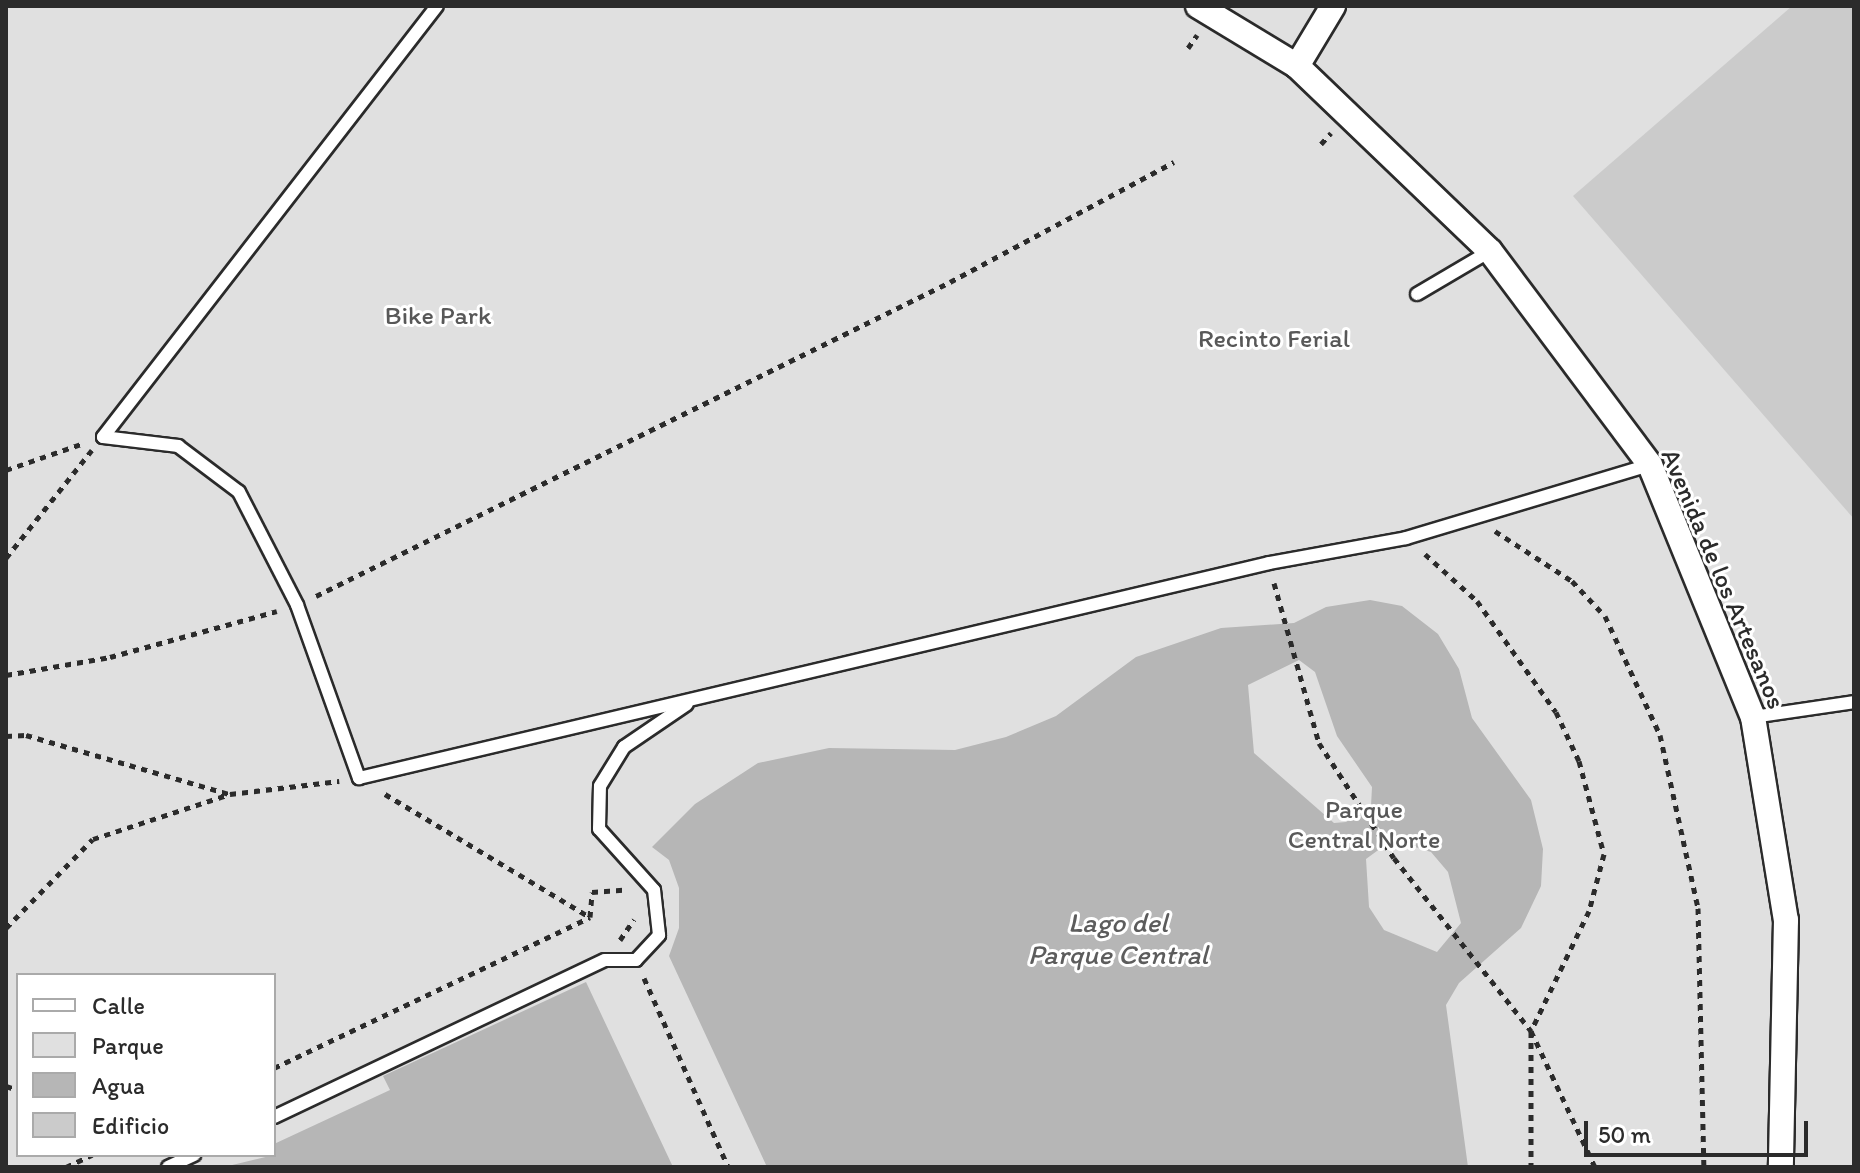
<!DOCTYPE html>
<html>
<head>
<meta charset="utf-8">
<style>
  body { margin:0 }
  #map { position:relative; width:1860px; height:1173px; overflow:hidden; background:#fff; font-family:Itim,sans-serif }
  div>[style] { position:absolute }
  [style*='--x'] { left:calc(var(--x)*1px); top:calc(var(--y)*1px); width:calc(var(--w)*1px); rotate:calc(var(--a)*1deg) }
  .green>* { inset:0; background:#e0e0e0 }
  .water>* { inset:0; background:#b6b6b6 }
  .building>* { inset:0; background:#cbcbcb }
  .path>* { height:5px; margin-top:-2.5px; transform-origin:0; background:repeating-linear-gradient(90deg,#2b2b2b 0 6px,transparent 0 12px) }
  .roads { filter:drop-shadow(2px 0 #2b2b2b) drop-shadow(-2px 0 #2b2b2b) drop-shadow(0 2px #2b2b2b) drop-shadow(0 -2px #2b2b2b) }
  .lane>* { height:12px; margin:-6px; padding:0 6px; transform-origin:6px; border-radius:6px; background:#fff }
  .street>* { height:24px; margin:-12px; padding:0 12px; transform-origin:12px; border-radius:12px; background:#fff }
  span { translate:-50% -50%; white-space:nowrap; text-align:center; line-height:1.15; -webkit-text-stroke:6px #fff; paint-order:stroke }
  .park-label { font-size:26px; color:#585858 }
  .street-label { font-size:26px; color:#2b2b2b }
  .water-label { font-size:28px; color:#5c5c5c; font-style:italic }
  .frame { position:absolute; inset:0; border:8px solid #2b2b2b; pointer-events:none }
  .legend { position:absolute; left:16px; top:973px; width:260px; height:184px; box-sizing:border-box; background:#fff; border:2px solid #aaa; margin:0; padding:10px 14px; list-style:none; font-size:24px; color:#2b2b2b }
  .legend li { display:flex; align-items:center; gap:16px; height:40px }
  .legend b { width:40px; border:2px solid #aaa }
  .scale { position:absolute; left:1584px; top:1121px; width:224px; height:36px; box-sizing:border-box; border:4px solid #2b2b2b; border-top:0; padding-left:10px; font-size:24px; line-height:28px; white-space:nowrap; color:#2b2b2b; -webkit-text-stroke:6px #fff; paint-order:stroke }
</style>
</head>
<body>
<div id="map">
  <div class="green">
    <i style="clip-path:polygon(evenodd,6px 6px,1854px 6px,1854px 1167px,6px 1167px,6px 6px,18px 975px,274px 975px,274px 1155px,18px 1155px,18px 975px)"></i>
  </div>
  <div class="water">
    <i style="clip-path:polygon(evenodd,1370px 600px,1402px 606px,1438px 634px,1459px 669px,1472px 718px,1531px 800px,1543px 849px,1541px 886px,1521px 928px,1459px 983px,1446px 1005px,1468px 1167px,767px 1167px,669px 956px,679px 928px,679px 888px,669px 860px,652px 847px,695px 804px,758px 763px,829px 748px,955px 750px,1006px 737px,1056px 716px,1136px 657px,1221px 628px,1294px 623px,1326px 607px,1370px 600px,1299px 660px,1315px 672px,1337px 736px,1372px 787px,1371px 806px,1346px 822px,1334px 823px,1254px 753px,1248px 685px,1299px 660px,1370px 600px,1392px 840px,1431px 852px,1448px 872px,1461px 923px,1437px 952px,1384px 930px,1369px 907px,1366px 859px,1392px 840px)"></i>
    <i style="clip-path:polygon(586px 982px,673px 1167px,224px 1167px,274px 1155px,274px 1144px,390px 1090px,383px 1076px)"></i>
  </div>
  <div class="building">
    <i style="clip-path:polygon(1792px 6px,1854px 6px,1854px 519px,1573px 196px)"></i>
  </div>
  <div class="path">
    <i style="--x:1188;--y:48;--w:16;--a:-55"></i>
    <i style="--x:1321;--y:144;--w:15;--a:-48"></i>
    <i style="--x:6;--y:470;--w:83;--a:-19.1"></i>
    <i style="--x:1495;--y:531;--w:92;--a:33"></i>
    <i style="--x:1572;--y:581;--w:48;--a:46.7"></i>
    <i style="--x:1605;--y:616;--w:131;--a:65.2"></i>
    <i style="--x:1660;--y:735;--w:177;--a:77.6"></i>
    <i style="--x:1698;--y:908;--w:259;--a:88.7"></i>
    <i style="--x:1425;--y:554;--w:70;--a:42.1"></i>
    <i style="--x:1477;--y:601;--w:136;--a:54.6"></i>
    <i style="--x:1556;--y:712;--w:54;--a:64.9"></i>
    <i style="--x:1579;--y:761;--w:96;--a:75"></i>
    <i style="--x:1604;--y:854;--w:59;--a:104.7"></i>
    <i style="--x:1589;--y:911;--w:133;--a:115.8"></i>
    <i style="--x:1531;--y:1031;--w:136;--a:90"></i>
    <i style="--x:6;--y:558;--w:138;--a:-51.5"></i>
    <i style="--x:1274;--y:583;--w:166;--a:74.3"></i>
    <i style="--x:1319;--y:743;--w:137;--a:56.9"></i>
    <i style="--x:1394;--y:858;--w:221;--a:51.6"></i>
    <i style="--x:1531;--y:1031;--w:150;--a:64.8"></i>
    <i style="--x:316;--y:596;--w:707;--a:-26.35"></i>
    <i style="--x:950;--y:282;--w:254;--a:-28.2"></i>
    <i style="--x:6;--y:675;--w:106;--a:-9.8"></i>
    <i style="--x:110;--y:657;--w:173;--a:-15.4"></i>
    <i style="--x:6;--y:736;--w:20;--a:-3"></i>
    <i style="--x:26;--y:735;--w:211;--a:16.2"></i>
    <i style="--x:385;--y:794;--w:239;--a:31"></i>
    <i style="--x:590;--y:917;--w:25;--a:-85"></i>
    <i style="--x:592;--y:892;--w:31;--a:-4"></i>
    <i style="--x:6;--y:928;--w:124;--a:-45.7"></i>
    <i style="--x:93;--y:839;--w:144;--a:-18.2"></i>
    <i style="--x:230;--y:794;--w:110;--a:-6.8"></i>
    <i style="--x:620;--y:940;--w:25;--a:-56"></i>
    <i style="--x:644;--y:978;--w:207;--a:66"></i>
    <i style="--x:274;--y:1068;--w:350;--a:-25.5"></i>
    <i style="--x:6;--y:1086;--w:13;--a:18"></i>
    <i style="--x:66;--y:1167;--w:29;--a:-25"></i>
  </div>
  <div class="roads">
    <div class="lane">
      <i style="--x:1417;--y:294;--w:85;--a:-30.5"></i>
      <i style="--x:103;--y:437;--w:76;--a:6.8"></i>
      <i style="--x:178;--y:446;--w:76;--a:37"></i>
      <i style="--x:239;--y:492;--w:127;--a:62.8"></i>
      <i style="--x:297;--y:605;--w:184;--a:70.3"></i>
      <i style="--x:359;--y:778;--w:935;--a:-13.29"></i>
      <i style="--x:1269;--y:563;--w:139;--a:-10.3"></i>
      <i style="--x:1406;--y:538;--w:255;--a:-16.7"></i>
      <i style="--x:103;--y:437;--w:545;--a:-52.23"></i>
      <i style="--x:1753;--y:717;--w:102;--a:-8.4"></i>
      <i style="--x:274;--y:1117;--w:366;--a:-25.4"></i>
      <i style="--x:605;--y:960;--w:31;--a:0"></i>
      <i style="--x:636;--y:960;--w:34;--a:-47"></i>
      <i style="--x:659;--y:935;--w:45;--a:-96.3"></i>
      <i style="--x:654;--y:890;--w:82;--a:-132"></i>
      <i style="--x:599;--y:829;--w:43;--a:-88.7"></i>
      <i style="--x:600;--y:786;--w:46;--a:-58.4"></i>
      <i style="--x:624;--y:747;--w:76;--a:-34.3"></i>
      <i style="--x:168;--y:1167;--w:29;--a:-25"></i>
    </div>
    <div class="street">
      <i style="--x:1198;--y:6;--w:116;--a:31.2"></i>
      <i style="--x:1297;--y:66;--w:267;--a:43.8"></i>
      <i style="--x:1490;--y:251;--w:267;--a:53.2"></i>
      <i style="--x:1650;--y:465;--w:272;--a:67.8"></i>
      <i style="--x:1753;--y:717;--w:206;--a:80.8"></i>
      <i style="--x:1786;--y:920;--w:247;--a:91.2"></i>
      <i style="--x:1297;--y:66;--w:70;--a:-59"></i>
    </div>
  </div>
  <div class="park-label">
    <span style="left:438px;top:316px">Bike Park</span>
    <span style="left:1274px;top:339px">Recinto Ferial</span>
    <span style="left:1364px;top:825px">Parque<br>Central Norte</span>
  </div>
  <div class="street-label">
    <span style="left:1723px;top:579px;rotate:67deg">Avenida de los Artesanos</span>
  </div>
  <div class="water-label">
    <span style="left:1118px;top:938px">Lago del<br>Parque Central</span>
  </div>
  <div class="frame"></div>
  <ul class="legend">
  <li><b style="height:10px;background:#fff"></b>Calle</li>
  <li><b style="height:22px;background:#e0e0e0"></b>Parque</li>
  <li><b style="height:22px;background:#b6b6b6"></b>Agua</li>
  <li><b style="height:22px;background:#cbcbcb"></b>Edificio</li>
  </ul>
  <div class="scale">50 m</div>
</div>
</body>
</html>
